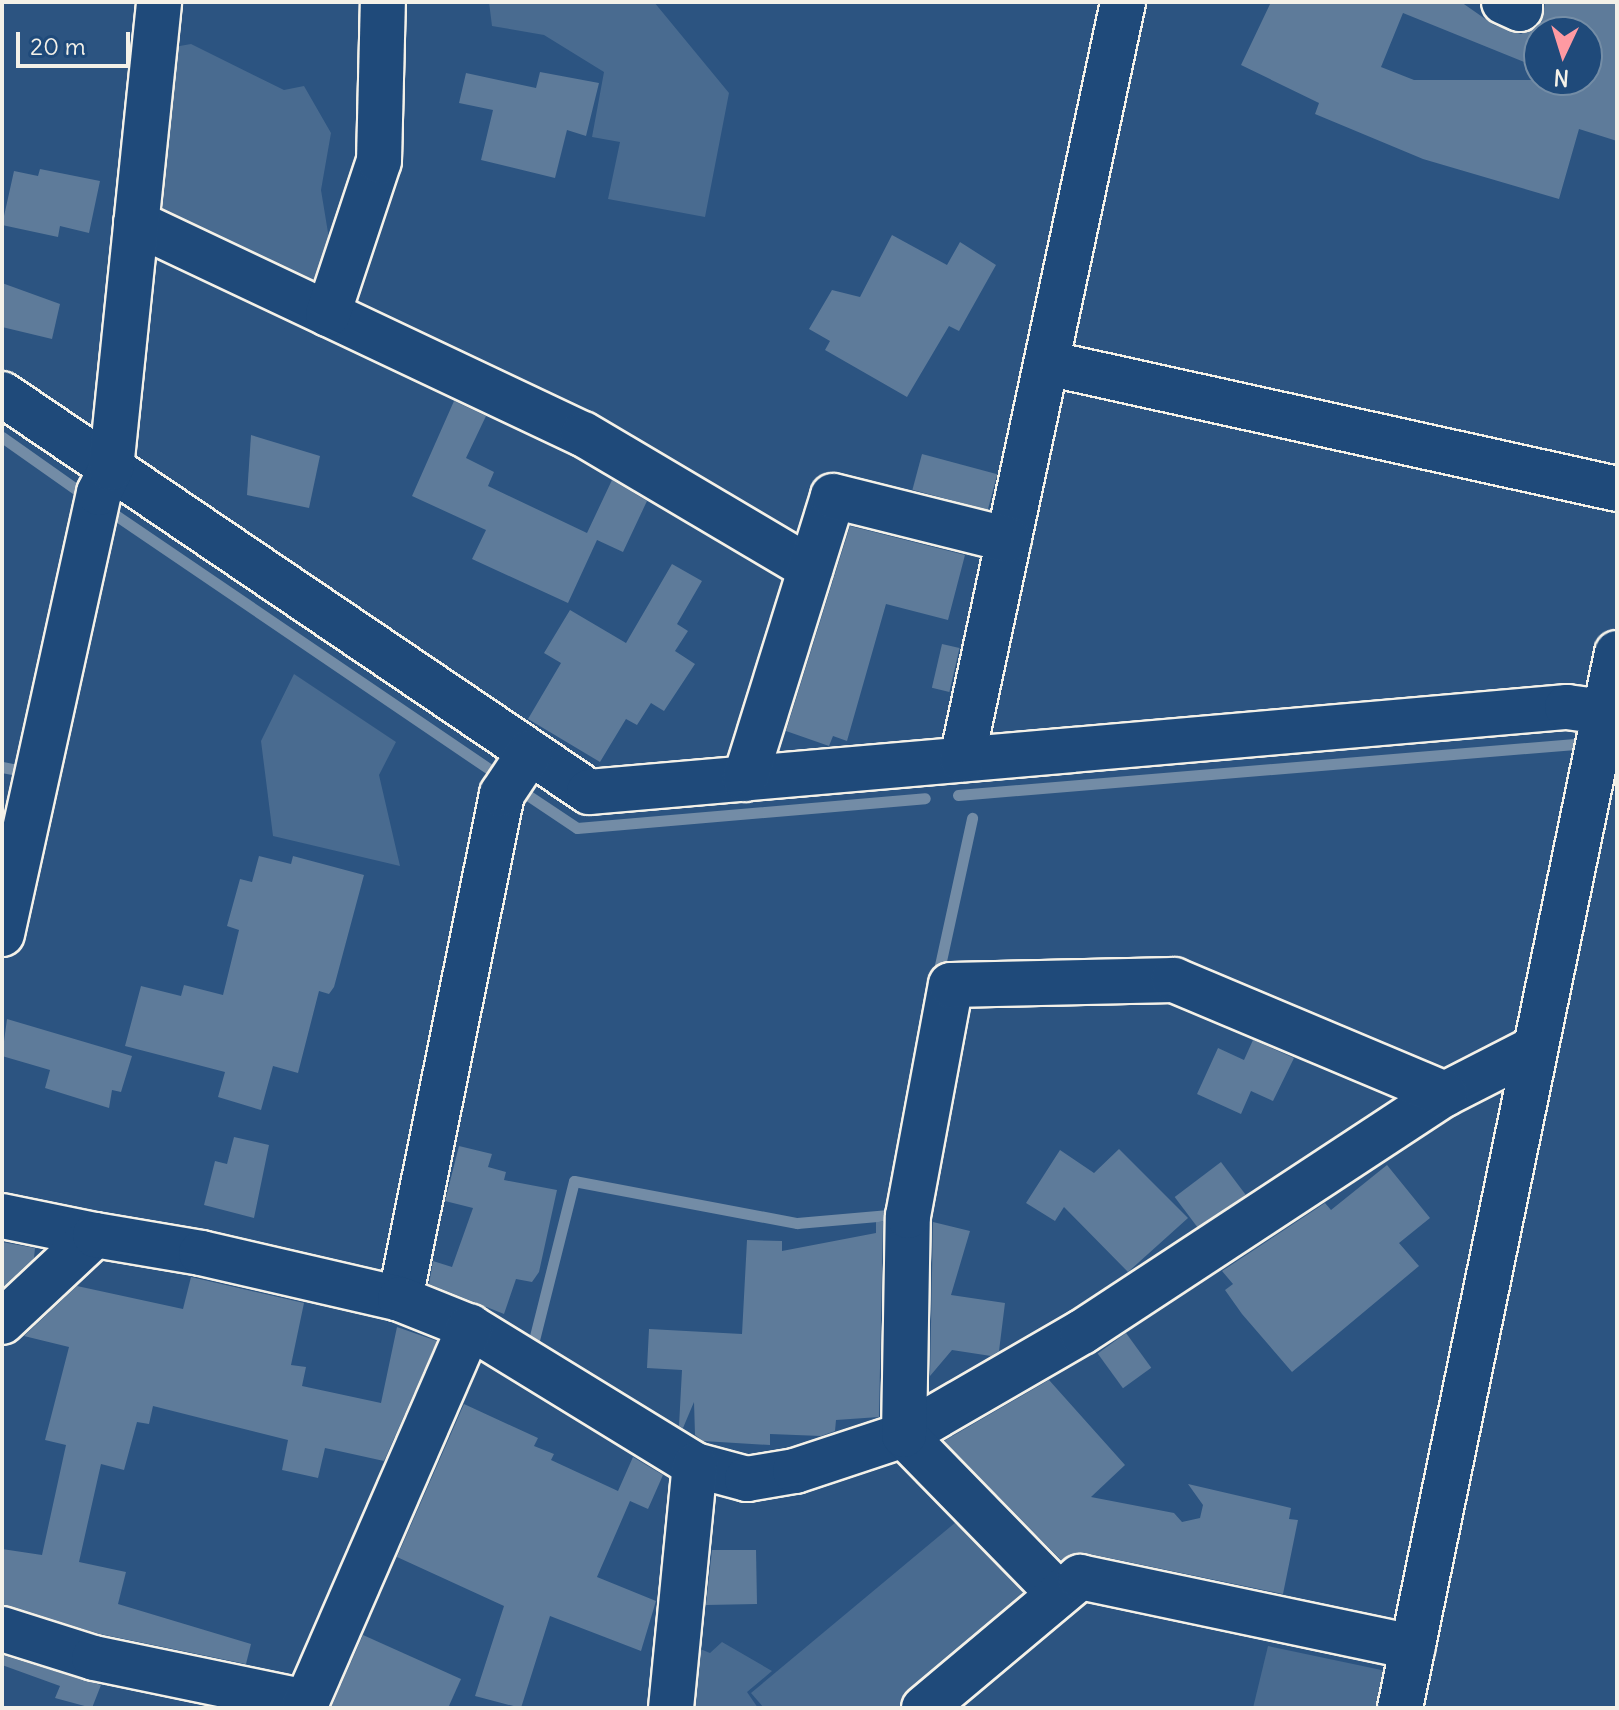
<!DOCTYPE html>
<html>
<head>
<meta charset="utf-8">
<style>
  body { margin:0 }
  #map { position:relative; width:1619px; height:1710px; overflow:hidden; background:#2c5481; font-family:Delius,sans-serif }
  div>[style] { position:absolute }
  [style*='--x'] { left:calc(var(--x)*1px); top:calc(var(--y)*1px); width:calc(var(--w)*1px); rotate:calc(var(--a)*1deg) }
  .green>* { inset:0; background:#496b90 }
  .stream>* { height:11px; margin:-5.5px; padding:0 5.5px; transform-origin:5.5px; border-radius:5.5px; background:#738ca6 }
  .building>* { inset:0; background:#5e7b9a; transform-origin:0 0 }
  .roads { filter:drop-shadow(2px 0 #f4f1e8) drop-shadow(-2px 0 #f4f1e8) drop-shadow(0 2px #f4f1e8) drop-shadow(0 -2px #f4f1e8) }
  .minor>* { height:44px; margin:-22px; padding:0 22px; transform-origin:22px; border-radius:22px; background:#1f4a7a }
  span { translate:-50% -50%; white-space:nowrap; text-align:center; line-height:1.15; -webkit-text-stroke:7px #1f4a7a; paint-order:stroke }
  .frame { position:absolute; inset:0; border:4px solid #f4f1e8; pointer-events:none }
  .north { position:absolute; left:1523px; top:16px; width:80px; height:80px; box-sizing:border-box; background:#1f4a7a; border:2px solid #748da6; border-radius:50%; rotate:184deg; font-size:22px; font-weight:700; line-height:32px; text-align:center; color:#f4f1e8 }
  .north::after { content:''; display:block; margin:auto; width:28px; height:36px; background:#ff9aa2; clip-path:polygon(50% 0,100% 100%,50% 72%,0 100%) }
  .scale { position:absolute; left:16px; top:32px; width:114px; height:36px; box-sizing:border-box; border:4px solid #f4f1e8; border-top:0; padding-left:10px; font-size:24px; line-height:28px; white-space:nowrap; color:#f4f1e8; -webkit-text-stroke:6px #1f4a7a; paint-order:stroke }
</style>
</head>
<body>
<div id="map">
  <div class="green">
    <i style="clip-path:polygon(489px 2px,654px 2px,729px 93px,705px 217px,608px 199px,620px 142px,592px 137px,604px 72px,544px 35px,492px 26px)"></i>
    <i style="clip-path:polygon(191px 44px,284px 90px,304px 86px,331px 133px,321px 190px,331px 251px,317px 295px,158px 217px,174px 47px)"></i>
    <i style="clip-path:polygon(294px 674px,396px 742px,379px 775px,400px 866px,273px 836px,261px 741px)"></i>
    <i style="clip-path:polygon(968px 1512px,1038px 1586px,903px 1708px,764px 1708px,751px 1693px)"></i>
    <i style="clip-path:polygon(722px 1642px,772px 1671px,747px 1692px,758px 1708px,691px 1708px,688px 1644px,710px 1653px)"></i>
    <i style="clip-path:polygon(1268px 1646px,1391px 1672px,1384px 1708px,1253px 1708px)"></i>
  </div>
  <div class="stream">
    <i style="--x:2;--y:437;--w:95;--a:35.2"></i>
    <i style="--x:111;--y:512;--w:464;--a:34.2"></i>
    <i style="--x:2;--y:767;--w:15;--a:11"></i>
    <i style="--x:526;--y:794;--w:61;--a:33.7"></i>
    <i style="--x:577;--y:828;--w:349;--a:-4.9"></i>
    <i style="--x:958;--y:795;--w:619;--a:-4.73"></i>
    <i style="--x:937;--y:979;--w:165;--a:-77.7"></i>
    <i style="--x:533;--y:1344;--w:168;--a:-75.9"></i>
    <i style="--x:574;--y:1181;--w:227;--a:10.7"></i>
    <i style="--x:797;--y:1223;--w:92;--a:-5"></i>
    <i style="--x:889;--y:1215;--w:12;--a:-76"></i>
  </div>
  <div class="building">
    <i style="clip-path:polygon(evenodd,1271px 2px,1461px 2px,1494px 25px,1521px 34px,1542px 22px,1545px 2px,1617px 2px,1617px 141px,1579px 129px,1559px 199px,1423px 159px,1315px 114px,1319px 103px,1241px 65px,1271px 2px,1403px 13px,1539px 68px,1539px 32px,1587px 32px,1587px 80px,1414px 80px,1381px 67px,1403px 13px)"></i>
    <i style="clip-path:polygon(540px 72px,599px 83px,586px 136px,567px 130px,555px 178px,481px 160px,493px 110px,459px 103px,466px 73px,536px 88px)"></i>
    <i style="clip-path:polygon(40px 169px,100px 181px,89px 233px,60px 226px,58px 237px,2px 225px,14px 171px,38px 176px)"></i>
    <i style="clip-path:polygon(892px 235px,947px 265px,960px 242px,996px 265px,959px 331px,949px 326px,907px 397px,825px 350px,830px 341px,809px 329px,832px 290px,860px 297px)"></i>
    <i style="clip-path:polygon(2px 283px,60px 304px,52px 339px,2px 327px)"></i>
    <i style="clip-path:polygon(454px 401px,486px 416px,466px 458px,494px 472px,488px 486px,587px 533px,612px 480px,647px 501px,623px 552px,597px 540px,568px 603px,472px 559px,486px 530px,412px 496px)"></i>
    <i style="clip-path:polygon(251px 435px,320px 456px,309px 508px,247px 495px)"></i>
    <i style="left:922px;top:454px;width:78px;height:37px;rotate:15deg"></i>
    <i style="clip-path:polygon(850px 526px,965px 555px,948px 620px,886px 604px,847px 741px,833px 736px,829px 746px,786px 731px)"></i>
    <i style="clip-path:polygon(672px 564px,702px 581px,677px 624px,688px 631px,675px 651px,695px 664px,664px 711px,651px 703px,637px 725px,626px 719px,600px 762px,528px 719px,561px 663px,544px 653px,570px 610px,626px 643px)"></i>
    <i style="left:942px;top:644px;width:18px;height:45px;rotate:13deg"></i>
    <i style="clip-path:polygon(259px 856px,291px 864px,293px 856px,364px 875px,334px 987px,329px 994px,319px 991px,298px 1073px,273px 1066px,261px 1110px,218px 1097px,225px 1072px,125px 1046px,141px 986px,181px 996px,184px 985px,223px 995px,239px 930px,227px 926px,240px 879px,252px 882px)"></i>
    <i style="clip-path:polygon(7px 1019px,132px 1056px,121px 1092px,112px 1090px,109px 1108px,45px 1088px,50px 1070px,2px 1056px)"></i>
    <i style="clip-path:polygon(1253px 1040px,1294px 1058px,1273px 1101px,1251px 1091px,1241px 1114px,1197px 1094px,1218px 1048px,1244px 1060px)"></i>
    <i style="clip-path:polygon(234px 1137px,269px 1145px,254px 1218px,204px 1205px,215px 1161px,227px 1164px)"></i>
    <i style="clip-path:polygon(459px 1146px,492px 1154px,488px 1167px,506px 1172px,504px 1180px,557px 1190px,539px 1272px,532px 1282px,516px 1279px,504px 1314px,429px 1284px,433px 1261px,452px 1267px,473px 1208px,445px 1201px)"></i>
    <i style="clip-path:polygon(1119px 1149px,1188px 1218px,1128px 1272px,1064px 1207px,1055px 1221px,1026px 1203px,1060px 1150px,1094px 1173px)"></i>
    <i style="left:1221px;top:1162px;width:41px;height:58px;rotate:53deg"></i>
    <i style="clip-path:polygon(1387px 1165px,1430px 1218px,1399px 1243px,1419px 1266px,1292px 1372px,1242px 1314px,1225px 1290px,1233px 1284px,1222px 1271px,1325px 1203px,1331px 1210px)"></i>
    <i style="clip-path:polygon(876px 1222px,883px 1222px,879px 1417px,836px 1420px,835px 1431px,821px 1436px,770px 1434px,770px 1445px,703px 1441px,695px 1435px,694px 1402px,683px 1428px,679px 1426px,682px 1370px,647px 1368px,649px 1329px,742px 1334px,747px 1240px,782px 1241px,782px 1251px,876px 1233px)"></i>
    <i style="clip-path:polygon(933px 1222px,970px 1231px,951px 1295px,1005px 1303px,999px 1351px,991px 1356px,952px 1350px,930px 1376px)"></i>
    <i style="clip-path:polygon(2px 1242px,35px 1248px,34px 1258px,2px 1288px)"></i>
    <i style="clip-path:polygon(191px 1277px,304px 1303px,291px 1365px,306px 1367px,302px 1386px,381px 1403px,397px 1327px,437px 1341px,384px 1461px,325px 1448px,318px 1478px,282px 1470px,288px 1440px,153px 1406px,149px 1424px,137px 1422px,124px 1470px,101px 1464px,79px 1562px,126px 1572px,118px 1604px,251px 1644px,246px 1664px,100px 1634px,2px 1605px,2px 1549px,42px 1555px,66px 1445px,45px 1440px,69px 1347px,24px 1336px,77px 1286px,183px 1309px)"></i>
    <i style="left:1126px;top:1333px;width:43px;height:35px;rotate:54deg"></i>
    <i style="clip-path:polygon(1049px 1380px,1125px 1465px,1091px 1497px,1174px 1513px,1182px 1522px,1200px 1518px,1203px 1505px,1188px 1484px,1291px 1508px,1289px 1519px,1298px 1520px,1283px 1594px,1085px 1553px,1061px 1560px,944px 1441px)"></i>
    <i style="clip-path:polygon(464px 1404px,538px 1438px,534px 1446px,554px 1454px,551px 1460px,618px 1491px,633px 1457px,663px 1475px,648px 1509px,630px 1501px,597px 1577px,656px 1601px,641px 1651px,550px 1616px,521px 1708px,475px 1696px,504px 1606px,397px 1557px)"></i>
    <i style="clip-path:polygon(712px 1550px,756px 1550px,757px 1604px,706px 1605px)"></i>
    <i style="clip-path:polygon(363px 1635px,461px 1679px,448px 1708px,331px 1708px)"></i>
    <i style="clip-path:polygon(2px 1655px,101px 1685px,92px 1708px,55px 1698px,60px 1686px,2px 1665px)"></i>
  </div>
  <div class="roads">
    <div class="minor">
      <i style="--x:1504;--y:2;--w:17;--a:24"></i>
      <i style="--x:1520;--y:9;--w:7;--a:-90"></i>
      <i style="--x:136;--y:223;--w:494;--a:25.3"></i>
      <i style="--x:583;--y:434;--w:264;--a:30.6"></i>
      <i style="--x:328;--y:314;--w:161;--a:-71.6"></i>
      <i style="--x:379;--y:161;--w:159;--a:-88.6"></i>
      <i style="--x:1047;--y:363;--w:584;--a:12.46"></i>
      <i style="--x:2;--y:394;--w:709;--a:34.14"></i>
      <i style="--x:589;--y:792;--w:982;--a:-4.97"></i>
      <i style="--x:1567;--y:707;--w:50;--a:8"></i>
      <i style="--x:962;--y:759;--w:774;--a:-77.99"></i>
      <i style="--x:745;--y:779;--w:296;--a:-72.7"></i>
      <i style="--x:833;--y:496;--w:181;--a:14"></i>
      <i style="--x:2;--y:934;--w:452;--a:-77.6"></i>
      <i style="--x:99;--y:493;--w:28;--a:-64"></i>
      <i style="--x:111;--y:468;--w:468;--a:-84.1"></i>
      <i style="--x:2;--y:1216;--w:95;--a:11.5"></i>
      <i style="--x:400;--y:1299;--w:515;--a:-78.58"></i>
      <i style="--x:502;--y:794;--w:50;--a:-56.3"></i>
      <i style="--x:2;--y:1322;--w:127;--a:-43.1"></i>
      <i style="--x:95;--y:1235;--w:108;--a:9.6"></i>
      <i style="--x:201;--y:1253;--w:204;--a:13"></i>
      <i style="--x:400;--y:1299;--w:75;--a:21.8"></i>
      <i style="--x:470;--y:1327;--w:264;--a:31.5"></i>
      <i style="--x:695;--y:1465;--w:54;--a:15.1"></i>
      <i style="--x:747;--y:1479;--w:49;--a:-9.5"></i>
      <i style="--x:795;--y:1471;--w:115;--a:-18.3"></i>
      <i style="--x:904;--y:1435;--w:206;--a:-30.1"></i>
      <i style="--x:1082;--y:1332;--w:434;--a:-33.3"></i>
      <i style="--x:1445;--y:1094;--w:99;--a:-27.1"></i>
      <i style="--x:1059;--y:1594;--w:222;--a:-134.3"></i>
      <i style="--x:904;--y:1435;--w:219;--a:-89"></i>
      <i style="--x:908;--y:1216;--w:235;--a:-79.5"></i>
      <i style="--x:951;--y:985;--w:223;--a:-1.3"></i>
      <i style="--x:1174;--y:980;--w:294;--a:22.8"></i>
      <i style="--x:2;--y:1629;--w:96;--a:17.5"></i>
      <i style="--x:94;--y:1658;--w:217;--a:11.7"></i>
      <i style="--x:304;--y:1708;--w:416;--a:-66.5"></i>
      <i style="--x:671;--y:1708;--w:244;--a:-84.4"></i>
      <i style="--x:924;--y:1708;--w:204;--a:-40"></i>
      <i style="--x:1080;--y:1577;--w:340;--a:11.9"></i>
      <i style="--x:1400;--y:1708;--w:1077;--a:-78.38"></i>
    </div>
  </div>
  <div class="frame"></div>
  <div class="north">N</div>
  <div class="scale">20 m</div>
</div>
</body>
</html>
